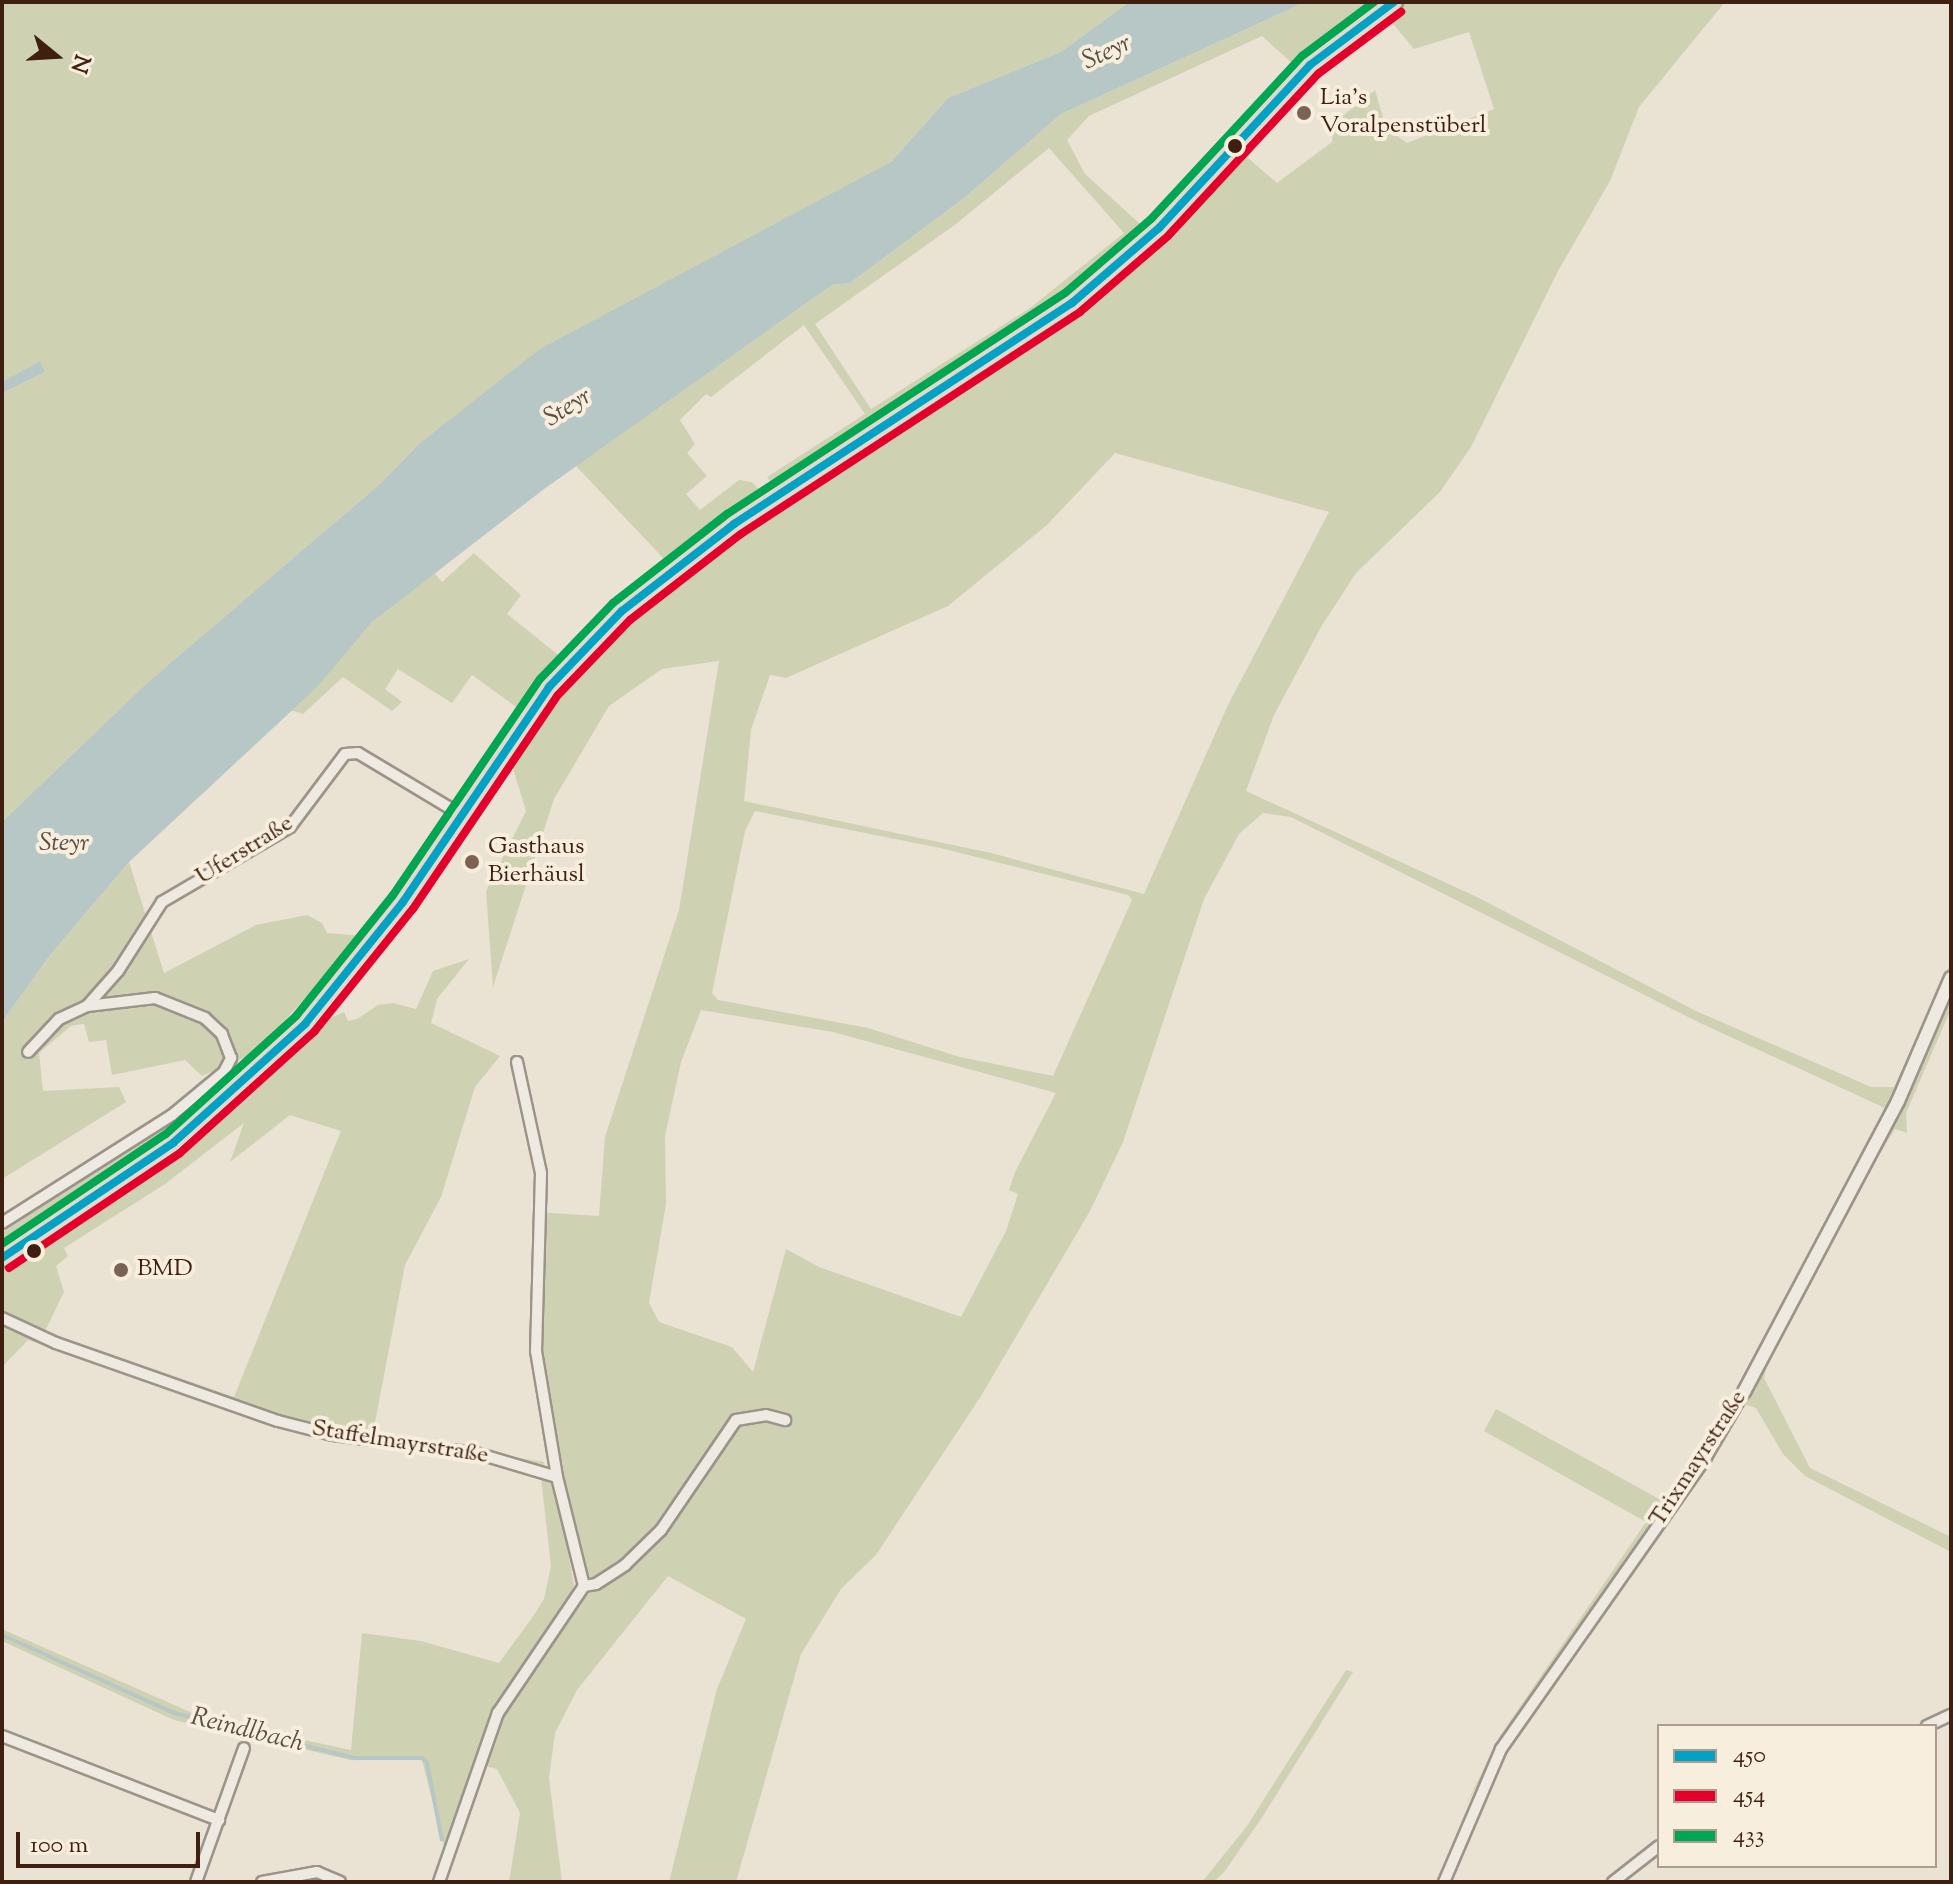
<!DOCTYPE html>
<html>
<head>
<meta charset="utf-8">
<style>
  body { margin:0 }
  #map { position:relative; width:1953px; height:1884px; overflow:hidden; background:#eae2d3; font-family:"Sorts Mill Goudy",serif }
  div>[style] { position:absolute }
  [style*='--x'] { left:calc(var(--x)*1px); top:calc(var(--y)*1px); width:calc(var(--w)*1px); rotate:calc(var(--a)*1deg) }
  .green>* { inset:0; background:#ced2b3 }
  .water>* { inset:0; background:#b6c7c6 }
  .stream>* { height:4px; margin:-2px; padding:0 2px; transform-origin:2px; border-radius:2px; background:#b6c7c6 }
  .roads { filter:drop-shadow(2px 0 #9c9389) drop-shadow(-2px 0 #9c9389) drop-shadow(0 2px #9c9389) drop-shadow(0 -2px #9c9389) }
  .minor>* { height:10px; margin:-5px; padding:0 5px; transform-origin:5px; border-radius:5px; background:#eeeae2 }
  .tertiary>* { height:12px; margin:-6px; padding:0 6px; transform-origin:6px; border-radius:6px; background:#eeeae2 }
  .primary>* { height:16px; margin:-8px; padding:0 8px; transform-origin:8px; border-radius:8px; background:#e2dacd }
  .bus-1>* { height:8px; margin:-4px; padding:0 4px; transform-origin:4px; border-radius:4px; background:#03a2c4 }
  .bus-2>* { height:8px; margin:-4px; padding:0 4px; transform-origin:4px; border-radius:4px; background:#e4002b }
  .bus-3>* { height:8px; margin:-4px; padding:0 4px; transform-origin:4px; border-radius:4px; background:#00a651 }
  .dots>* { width:22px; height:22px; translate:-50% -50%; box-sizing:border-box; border:4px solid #f7eedd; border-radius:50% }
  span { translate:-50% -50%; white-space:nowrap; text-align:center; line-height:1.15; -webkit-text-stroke:8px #f7eedd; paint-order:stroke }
  .poi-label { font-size:24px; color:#3f1f10 }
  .left { translate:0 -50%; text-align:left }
  .street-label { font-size:24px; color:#3f1f10 }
  .water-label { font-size:26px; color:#5c4e45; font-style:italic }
  .frame { position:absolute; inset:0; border:4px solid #3f1f10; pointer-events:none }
  .legend { position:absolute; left:1657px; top:1724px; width:280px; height:144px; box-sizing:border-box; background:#f7eedd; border:2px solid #ad9b8b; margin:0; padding:10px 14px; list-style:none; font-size:24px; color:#3f1f10 }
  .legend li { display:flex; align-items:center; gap:16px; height:40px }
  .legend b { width:40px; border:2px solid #ad9b8b }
  .north { position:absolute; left:16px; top:16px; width:80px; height:80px; -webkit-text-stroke:6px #f7eedd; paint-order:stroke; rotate:108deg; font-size:22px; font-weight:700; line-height:32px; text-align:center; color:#3f1f10 }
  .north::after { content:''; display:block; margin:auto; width:28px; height:36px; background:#3f1f10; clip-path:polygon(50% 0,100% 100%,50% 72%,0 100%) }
  .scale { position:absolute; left:16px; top:1832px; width:184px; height:36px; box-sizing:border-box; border:4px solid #3f1f10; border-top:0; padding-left:10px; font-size:24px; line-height:28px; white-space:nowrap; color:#3f1f10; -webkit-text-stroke:6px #f7eedd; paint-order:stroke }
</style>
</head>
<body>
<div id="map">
  <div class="green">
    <i style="clip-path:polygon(2px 2px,1129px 2px,1061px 52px,948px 98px,891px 162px,719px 258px,419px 444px,380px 484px,147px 683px,2px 822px,2px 393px,45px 372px,40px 361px,2px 382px)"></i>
    <i style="clip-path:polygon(evenodd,1305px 2px,1725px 2px,1639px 107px,1610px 181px,1558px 271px,1471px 447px,1440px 492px,1356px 573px,1321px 627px,1274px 715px,1246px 791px,1477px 897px,1696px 1011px,1871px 1087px,1894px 1087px,1951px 962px,1951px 1009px,1906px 1113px,1907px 1133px,1895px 1129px,1865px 1177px,1768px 1359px,1764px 1378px,1810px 1468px,1951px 1537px,1951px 1552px,1805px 1476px,1783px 1454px,1756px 1408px,1735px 1401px,1717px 1433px,1626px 1567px,1509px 1727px,1463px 1811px,1500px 1736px,1646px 1522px,1484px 1431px,1496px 1409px,1661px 1500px,1704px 1449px,1887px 1109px,1700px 1023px,1291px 817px,1263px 813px,1239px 834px,1204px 899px,1123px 1142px,1090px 1211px,981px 1396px,876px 1555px,841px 1589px,801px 1654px,736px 1882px,669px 1882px,717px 1689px,746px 1619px,668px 1576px,577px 1690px,555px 1733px,549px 1778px,562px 1882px,509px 1882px,520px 1813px,497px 1769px,481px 1765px,493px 1730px,577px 1603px,597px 1587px,595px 1579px,585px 1576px,576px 1553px,562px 1460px,550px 1455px,535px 1387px,531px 1353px,536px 1212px,599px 1216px,605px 1137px,679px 910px,719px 661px,662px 669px,609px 706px,554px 799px,493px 987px,486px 891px,526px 811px,510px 759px,493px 745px,519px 709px,472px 675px,452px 703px,398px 669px,385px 689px,402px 702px,392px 711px,343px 677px,303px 714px,291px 710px,372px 622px,434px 573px,442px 582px,474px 553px,521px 595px,507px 614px,561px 657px,665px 560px,576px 466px,832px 285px,850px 283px,964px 198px,1061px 114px,1305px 2px,1389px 19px,1414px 49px,1469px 32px,1494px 109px,1407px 143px,1386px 128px,1375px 90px,1334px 123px,1332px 142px,1277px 183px,1248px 158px,1270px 124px,1160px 242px,1085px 174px,1067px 140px,1089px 116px,1262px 36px,1294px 65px,1328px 66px,1389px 19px,1305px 2px,1049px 148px,1124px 233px,1030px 308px,871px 409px,815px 324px,956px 224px,1049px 148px,1305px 2px,804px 325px,865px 414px,767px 477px,773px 485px,761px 492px,752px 482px,739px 480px,700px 510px,686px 494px,707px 476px,687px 453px,695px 444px,680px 420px,706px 394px,711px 397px,804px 325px,1305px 2px,1115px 453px,1329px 512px,1228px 705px,1144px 894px,991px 853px,744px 801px,751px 730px,770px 675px,786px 678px,948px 606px,1047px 525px,1115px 453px,1305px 2px,755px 811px,940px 848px,1128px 895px,1132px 900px,1053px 1076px,960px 1057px,868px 1028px,718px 1000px,712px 993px,745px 831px,755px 811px,1305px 2px,701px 1010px,833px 1032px,1056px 1093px,1015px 1172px,1009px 1190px,1018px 1194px,1006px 1231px,961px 1317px,819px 1267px,786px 1249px,753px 1372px,732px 1347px,659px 1322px,649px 1303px,666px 1204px,665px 1136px,681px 1062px,701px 1010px)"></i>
    <i style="clip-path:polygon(129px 862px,164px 973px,256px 925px,307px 915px,322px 923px,327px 933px,363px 936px,245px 1063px,245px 1057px,202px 1076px,185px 1060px,112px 1075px,106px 1040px,89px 1042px,84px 1024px,71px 1026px,39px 1053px,43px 1091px,119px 1087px,126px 1102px,2px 1179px,2px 1022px,50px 955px)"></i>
    <i style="clip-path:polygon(evenodd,469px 959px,437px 999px,431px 1023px,500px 1056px,475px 1087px,441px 1197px,405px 1265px,373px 1433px,544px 1462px,541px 1478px,557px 1487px,574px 1586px,569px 1602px,492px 1718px,444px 1846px,422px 1760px,351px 1760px,174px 1720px,2px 1641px,2px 1629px,206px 1719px,351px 1750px,362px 1633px,421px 1641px,499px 1663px,534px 1615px,544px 1599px,551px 1566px,541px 1478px,492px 1460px,298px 1431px,28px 1340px,2px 1367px,2px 1233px,201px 1096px,203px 1103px,145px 1148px,14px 1240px,45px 1244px,185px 1148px,279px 1067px,323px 1021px,344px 1012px,348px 1021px,357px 1019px,378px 1005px,393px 1003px,416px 1009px,433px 971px,469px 959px,290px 1115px,341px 1131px,234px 1397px,45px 1331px,64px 1292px,56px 1266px,68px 1256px,64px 1248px,165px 1184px,244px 1123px,230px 1162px,290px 1115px)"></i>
    <i style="clip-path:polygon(1346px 1670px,1353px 1672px,1263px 1816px,1225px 1871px,1214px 1882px,1202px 1882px,1247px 1826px)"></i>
  </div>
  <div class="water">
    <i style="clip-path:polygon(1129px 2px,1305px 2px,1061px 114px,964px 198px,850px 283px,832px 285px,544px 489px,372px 622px,316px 688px,129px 862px,50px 955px,2px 1022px,2px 822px,147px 683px,380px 484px,419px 444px,540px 349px,891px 162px,948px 98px,1061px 52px)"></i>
    <i style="clip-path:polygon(40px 361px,45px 372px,2px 393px,2px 382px)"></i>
  </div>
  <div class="stream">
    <i style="--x:2;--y:1635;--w:189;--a:24.4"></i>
    <i style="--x:174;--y:1713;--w:187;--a:14"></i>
    <i style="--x:355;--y:1758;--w:67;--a:0"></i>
    <i style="--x:422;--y:1758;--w:7;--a:45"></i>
    <i style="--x:427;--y:1763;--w:78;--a:79"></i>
  </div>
  <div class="roads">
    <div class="minor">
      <i style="--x:87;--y:1006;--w:47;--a:-48.5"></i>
      <i style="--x:118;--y:971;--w:82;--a:-57.5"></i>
      <i style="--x:162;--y:902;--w:148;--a:-30.4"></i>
      <i style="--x:290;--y:827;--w:91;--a:-53"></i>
      <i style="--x:345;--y:754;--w:13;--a:-4"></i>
      <i style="--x:358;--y:753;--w:119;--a:30.9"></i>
      <i style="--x:517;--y:1062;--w:114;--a:77.8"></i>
      <i style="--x:541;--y:1173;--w:178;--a:91.6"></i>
      <i style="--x:536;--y:1351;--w:128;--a:80.5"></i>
      <i style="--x:2;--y:1223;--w:201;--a:-32.4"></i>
      <i style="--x:172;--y:1115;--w:67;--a:-39.6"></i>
      <i style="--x:224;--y:1072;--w:16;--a:-63"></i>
      <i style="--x:231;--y:1058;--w:26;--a:-111"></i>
      <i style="--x:222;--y:1034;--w:23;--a:-137"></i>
      <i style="--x:205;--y:1018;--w:54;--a:-158.2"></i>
      <i style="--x:155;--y:998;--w:68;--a:173.3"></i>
      <i style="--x:87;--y:1006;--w:31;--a:155"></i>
      <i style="--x:59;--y:1019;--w:45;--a:133.2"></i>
      <i style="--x:2;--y:1318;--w:60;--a:24.8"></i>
      <i style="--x:56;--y:1343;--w:235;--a:19.4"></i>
      <i style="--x:278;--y:1421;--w:57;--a:14.3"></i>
      <i style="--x:333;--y:1435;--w:144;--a:7.2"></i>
      <i style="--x:476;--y:1453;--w:84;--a:16.5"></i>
      <i style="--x:557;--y:1477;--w:112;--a:76.1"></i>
      <i style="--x:584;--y:1586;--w:12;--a:-9"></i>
      <i style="--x:596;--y:1584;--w:35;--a:-33"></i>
      <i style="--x:625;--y:1565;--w:50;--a:-44.2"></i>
      <i style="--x:661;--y:1530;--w:133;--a:-55.7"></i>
      <i style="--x:736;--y:1420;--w:30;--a:-9"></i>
      <i style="--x:766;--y:1415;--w:20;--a:15"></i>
      <i style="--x:1927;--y:1726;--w:26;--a:-25"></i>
      <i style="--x:2;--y:1736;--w:233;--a:21.2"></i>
      <i style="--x:196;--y:1882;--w:142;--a:-70.3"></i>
      <i style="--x:262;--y:1882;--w:56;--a:-10.3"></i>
      <i style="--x:317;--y:1872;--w:25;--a:23"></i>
      <i style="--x:439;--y:1882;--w:179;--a:-70.8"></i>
      <i style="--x:498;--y:1713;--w:153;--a:-55.9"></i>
      <i style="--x:1444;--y:1882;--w:145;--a:-66.8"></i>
      <i style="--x:1501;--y:1749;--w:357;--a:-54.9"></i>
      <i style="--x:1706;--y:1457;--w:75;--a:-59.7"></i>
      <i style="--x:1613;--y:1882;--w:58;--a:-38"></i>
    </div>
    <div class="tertiary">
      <i style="--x:1744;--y:1392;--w:329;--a:-62.1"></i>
      <i style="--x:1898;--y:1101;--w:134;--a:-66.7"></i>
    </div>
    <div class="primary">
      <i style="--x:2;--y:1258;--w:206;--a:-33.9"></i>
      <i style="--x:173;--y:1143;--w:178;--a:-42"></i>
      <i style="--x:305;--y:1024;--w:156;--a:-51.2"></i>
      <i style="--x:403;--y:902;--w:260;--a:-55.8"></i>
      <i style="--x:549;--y:687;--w:105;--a:-46.2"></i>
      <i style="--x:622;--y:611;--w:142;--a:-37.8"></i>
      <i style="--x:734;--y:524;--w:404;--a:-33.2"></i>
      <i style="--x:1072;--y:303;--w:115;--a:-40.8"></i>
      <i style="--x:1159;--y:228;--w:222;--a:-47.2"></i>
      <i style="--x:1310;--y:65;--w:105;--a:-36.9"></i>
    </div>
  </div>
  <div class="bus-1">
    <i style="--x:2;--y:1258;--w:206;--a:-33.9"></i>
    <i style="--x:173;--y:1143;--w:178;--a:-42"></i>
    <i style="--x:305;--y:1024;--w:156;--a:-51.2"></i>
    <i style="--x:403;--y:902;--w:260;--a:-55.8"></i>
    <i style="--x:549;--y:687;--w:105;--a:-46.2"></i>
    <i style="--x:622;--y:611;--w:142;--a:-37.8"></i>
    <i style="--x:734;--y:524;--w:404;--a:-33.2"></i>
    <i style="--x:1072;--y:303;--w:115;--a:-40.8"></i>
    <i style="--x:1159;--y:228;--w:222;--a:-47.2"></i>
    <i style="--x:1310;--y:65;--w:105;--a:-36.9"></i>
  </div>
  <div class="bus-2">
    <i style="--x:9;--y:1268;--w:206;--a:-33.9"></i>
    <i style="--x:180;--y:1153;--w:181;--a:-42.1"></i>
    <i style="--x:314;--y:1032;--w:158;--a:-51.2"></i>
    <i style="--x:413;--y:909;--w:258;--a:-55.9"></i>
    <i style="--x:558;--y:695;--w:104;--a:-46.2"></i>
    <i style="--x:630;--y:620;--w:140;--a:-37.8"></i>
    <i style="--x:741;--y:534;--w:405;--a:-33.2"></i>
    <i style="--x:1080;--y:312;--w:116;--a:-40.8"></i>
    <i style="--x:1168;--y:236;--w:221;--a:-47.2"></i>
    <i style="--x:1318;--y:74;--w:104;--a:-36.8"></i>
  </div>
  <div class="bus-3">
    <i style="--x:2;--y:1244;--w:197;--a:-33.9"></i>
    <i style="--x:166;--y:1134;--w:176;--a:-42.2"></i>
    <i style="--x:296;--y:1016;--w:155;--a:-51.3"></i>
    <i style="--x:393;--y:895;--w:261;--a:-55.8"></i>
    <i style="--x:540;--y:679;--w:105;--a:-46.2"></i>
    <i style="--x:613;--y:603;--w:145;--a:-38"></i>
    <i style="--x:727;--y:514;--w:404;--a:-33.2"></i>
    <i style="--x:1065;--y:293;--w:113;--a:-40.7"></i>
    <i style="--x:1151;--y:219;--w:222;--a:-47.2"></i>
    <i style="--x:1302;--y:56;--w:90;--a:-36.9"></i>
  </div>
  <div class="dots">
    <i style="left:1304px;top:113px;background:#7b6354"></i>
    <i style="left:1235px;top:146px;background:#3f1f10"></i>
    <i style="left:472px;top:862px;background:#7b6354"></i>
    <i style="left:34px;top:1251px;background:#3f1f10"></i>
    <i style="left:121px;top:1270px;background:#7b6354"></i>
  </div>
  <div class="poi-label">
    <span class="left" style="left:1320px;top:113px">Lia's<br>Voralpenstüberl</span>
    <span class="left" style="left:488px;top:862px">Gasthaus<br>Bierhäusl</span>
    <span class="left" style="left:137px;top:1270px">BMD</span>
  </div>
  <div class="street-label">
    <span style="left:245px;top:851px;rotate:-32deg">Uferstraße</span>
    <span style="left:400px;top:1443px;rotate:9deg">Staffelmayrstraße</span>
    <span style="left:1699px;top:1459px;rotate:-57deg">Trixmayrstraße</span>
  </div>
  <div class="water-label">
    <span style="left:1107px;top:53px;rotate:-25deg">Steyr</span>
    <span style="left:568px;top:408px;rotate:-32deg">Steyr</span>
    <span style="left:64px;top:844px">Steyr</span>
    <span style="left:247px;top:1731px;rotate:14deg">Reindlbach</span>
  </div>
  <div class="frame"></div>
  <ul class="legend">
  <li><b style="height:10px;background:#03a2c4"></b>450</li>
  <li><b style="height:10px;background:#e4002b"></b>454</li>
  <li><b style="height:10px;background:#00a651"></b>433</li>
  </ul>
  <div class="north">N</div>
  <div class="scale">100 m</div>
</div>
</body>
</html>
